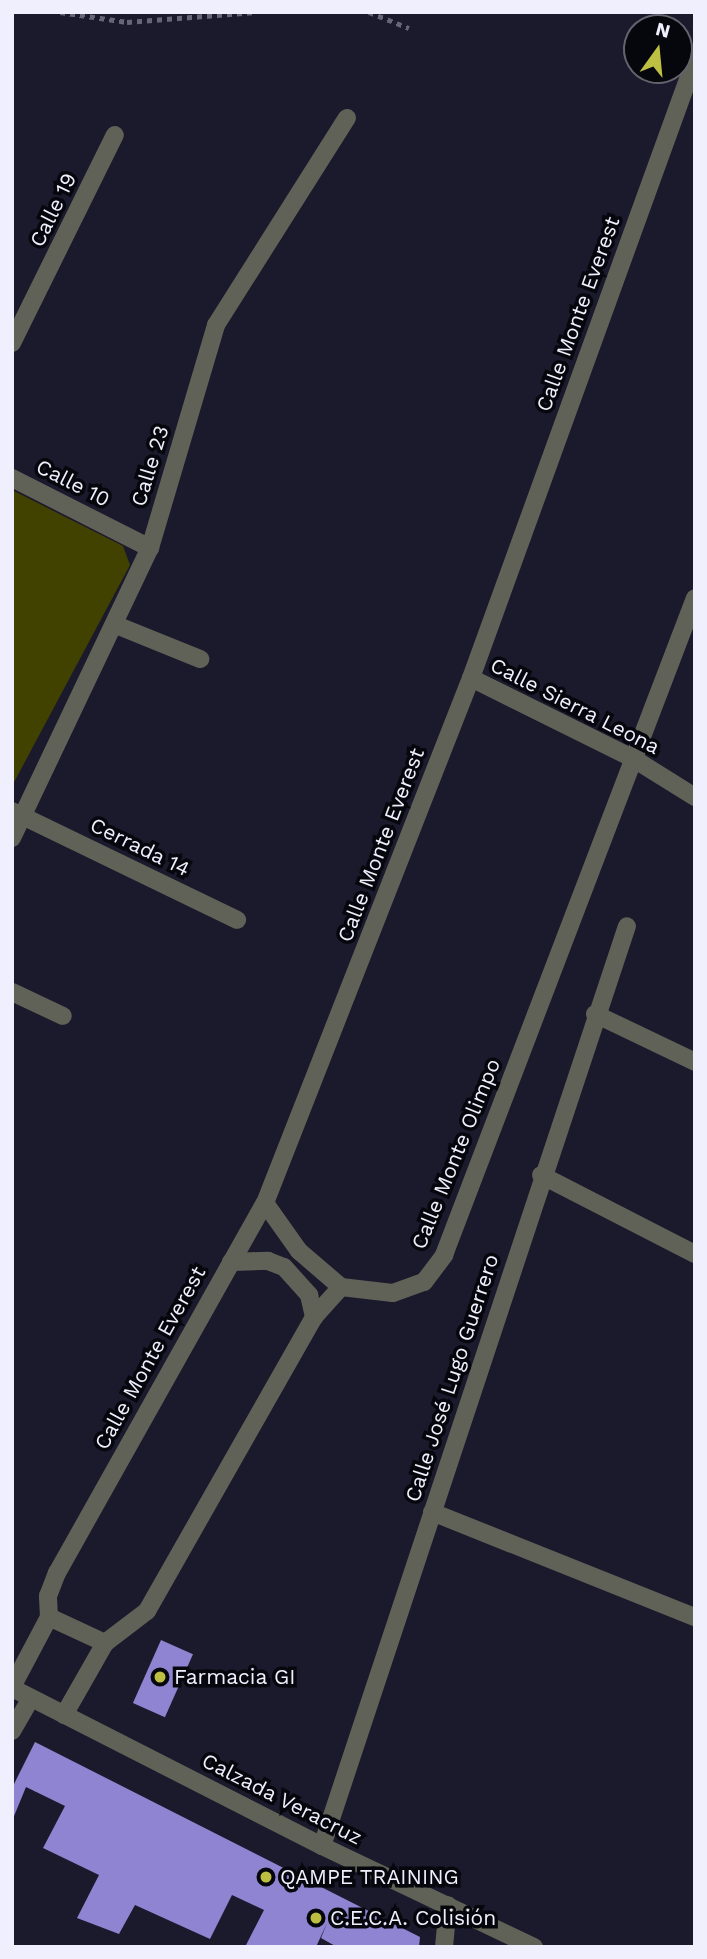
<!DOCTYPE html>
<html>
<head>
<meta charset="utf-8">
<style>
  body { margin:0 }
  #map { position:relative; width:707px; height:1959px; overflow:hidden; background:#1b192c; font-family:"Work Sans",sans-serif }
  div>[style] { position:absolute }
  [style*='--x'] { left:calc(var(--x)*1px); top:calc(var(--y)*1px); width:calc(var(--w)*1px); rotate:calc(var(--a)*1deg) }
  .green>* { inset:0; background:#424200 }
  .building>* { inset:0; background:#8e84d1; transform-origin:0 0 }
  .path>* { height:4.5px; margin-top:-2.25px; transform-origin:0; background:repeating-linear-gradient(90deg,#676677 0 5px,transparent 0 10px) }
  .minor>* { height:18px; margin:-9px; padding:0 9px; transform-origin:9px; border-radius:9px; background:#616257 }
  .dots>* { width:19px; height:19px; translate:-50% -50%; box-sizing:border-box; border:4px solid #06060d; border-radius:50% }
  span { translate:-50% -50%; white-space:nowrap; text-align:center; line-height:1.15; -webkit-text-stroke:7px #06060d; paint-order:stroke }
  .street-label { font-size:21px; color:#f0effd }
  .poi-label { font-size:21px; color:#f0effd }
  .left { translate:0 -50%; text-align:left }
  .frame { position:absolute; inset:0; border:14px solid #f0effd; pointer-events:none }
  .north { position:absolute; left:623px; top:14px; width:70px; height:70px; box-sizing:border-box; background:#06060d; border:2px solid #64636d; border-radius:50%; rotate:15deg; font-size:19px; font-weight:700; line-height:28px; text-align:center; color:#f0effd }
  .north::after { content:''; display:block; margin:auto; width:24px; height:32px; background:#bdbf43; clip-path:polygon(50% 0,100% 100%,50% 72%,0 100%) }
</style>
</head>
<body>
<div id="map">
  <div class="green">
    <i style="clip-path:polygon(12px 490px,123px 546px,130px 565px,12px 786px)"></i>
  </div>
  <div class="building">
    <i style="left:161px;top:1640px;width:35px;height:69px;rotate:24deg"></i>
    <i style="clip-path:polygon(35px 1742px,420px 1937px,419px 1947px,337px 1947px,321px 1938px,327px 1923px,316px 1947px,245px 1947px,264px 1910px,232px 1895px,210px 1939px,135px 1905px,119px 1934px,77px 1918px,99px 1875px,43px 1848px,65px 1806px,26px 1787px,12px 1821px,12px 1788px)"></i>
  </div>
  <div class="path">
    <i style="--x:60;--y:12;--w:68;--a:8.5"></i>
    <i style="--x:127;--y:22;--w:130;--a:-4.4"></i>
    <i style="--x:369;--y:12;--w:43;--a:21.8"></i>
  </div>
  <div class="minor">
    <i style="--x:12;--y:343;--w:232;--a:-63.7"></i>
    <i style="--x:12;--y:478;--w:155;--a:26.9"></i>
    <i style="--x:116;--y:625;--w:91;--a:22"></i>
    <i style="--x:471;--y:678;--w:182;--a:26.4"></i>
    <i style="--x:634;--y:759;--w:72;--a:31.9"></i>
    <i style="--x:12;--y:811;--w:250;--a:25.8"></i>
    <i style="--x:12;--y:838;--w:321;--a:-64.6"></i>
    <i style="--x:150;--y:548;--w:233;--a:-73.5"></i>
    <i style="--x:216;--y:325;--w:245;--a:-57.7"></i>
    <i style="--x:12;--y:992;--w:56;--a:25.2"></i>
    <i style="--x:595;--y:1014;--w:111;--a:25.6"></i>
    <i style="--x:541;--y:1175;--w:173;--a:27.2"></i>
    <i style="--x:265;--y:1203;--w:59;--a:54.7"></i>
    <i style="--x:299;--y:1251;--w:55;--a:40.6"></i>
    <i style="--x:231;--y:1262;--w:37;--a:-2"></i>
    <i style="--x:268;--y:1261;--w:17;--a:21"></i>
    <i style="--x:284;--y:1267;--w:38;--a:48"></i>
    <i style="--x:309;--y:1295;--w:23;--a:77"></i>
    <i style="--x:341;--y:1287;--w:52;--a:6.6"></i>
    <i style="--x:393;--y:1293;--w:33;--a:-20"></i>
    <i style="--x:424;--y:1282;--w:34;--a:-53"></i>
    <i style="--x:444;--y:1255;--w:703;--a:-69.09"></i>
    <i style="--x:432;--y:1512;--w:283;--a:21.8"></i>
    <i style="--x:49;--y:1617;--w:62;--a:24.9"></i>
    <i style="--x:12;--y:1687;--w:79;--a:-62.1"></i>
    <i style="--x:49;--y:1617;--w:21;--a:-93"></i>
    <i style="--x:48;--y:1596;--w:25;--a:-69"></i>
    <i style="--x:57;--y:1573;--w:424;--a:-60.7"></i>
    <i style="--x:265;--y:1203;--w:564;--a:-68.58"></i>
    <i style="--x:471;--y:678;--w:657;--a:-70.08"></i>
    <i style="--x:12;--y:1688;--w:348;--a:27"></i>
    <i style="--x:322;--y:1846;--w:235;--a:25.5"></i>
    <i style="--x:64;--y:1715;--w:83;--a:-60.3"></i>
    <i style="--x:105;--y:1643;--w:53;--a:-37.3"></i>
    <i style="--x:147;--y:1611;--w:338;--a:-60.4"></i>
    <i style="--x:314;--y:1317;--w:40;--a:-48"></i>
    <i style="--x:12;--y:1731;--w:38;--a:-60"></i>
    <i style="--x:322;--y:1846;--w:969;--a:-71.66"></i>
    <i style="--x:444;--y:1947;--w:42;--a:-84.6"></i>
  </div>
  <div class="dots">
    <i style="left:160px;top:1677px;background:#bdbf43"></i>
    <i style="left:266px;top:1877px;background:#bdbf43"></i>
    <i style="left:316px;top:1918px;background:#bdbf43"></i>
  </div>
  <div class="street-label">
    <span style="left:53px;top:210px;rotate:-64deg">Calle 19</span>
    <span style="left:578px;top:314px;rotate:-70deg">Calle Monte Everest</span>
    <span style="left:150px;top:466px;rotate:-73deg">Calle 23</span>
    <span style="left:73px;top:483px;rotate:27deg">Calle 10</span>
    <span style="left:575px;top:706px;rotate:27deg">Calle Sierra Leona</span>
    <span style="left:381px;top:845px;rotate:-69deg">Calle Monte Everest</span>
    <span style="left:140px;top:847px;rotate:26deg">Cerrada 14</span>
    <span style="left:456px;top:1154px;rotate:-68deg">Calle Monte Olimpo</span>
    <span style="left:150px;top:1358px;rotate:-61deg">Calle Monte Everest</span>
    <span style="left:452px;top:1378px;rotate:-72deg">Calle José Lugo Guerrero</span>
    <span style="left:282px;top:1799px;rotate:27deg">Calzada Veracruz</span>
  </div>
  <div class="poi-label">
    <span class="left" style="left:174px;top:1677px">Farmacia GI</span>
    <span class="left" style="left:280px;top:1877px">QAMPE TRAINING</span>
    <span class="left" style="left:330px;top:1918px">C.E.C.A. Colisión</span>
  </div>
  <div class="frame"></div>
  <div class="north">N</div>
</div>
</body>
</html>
